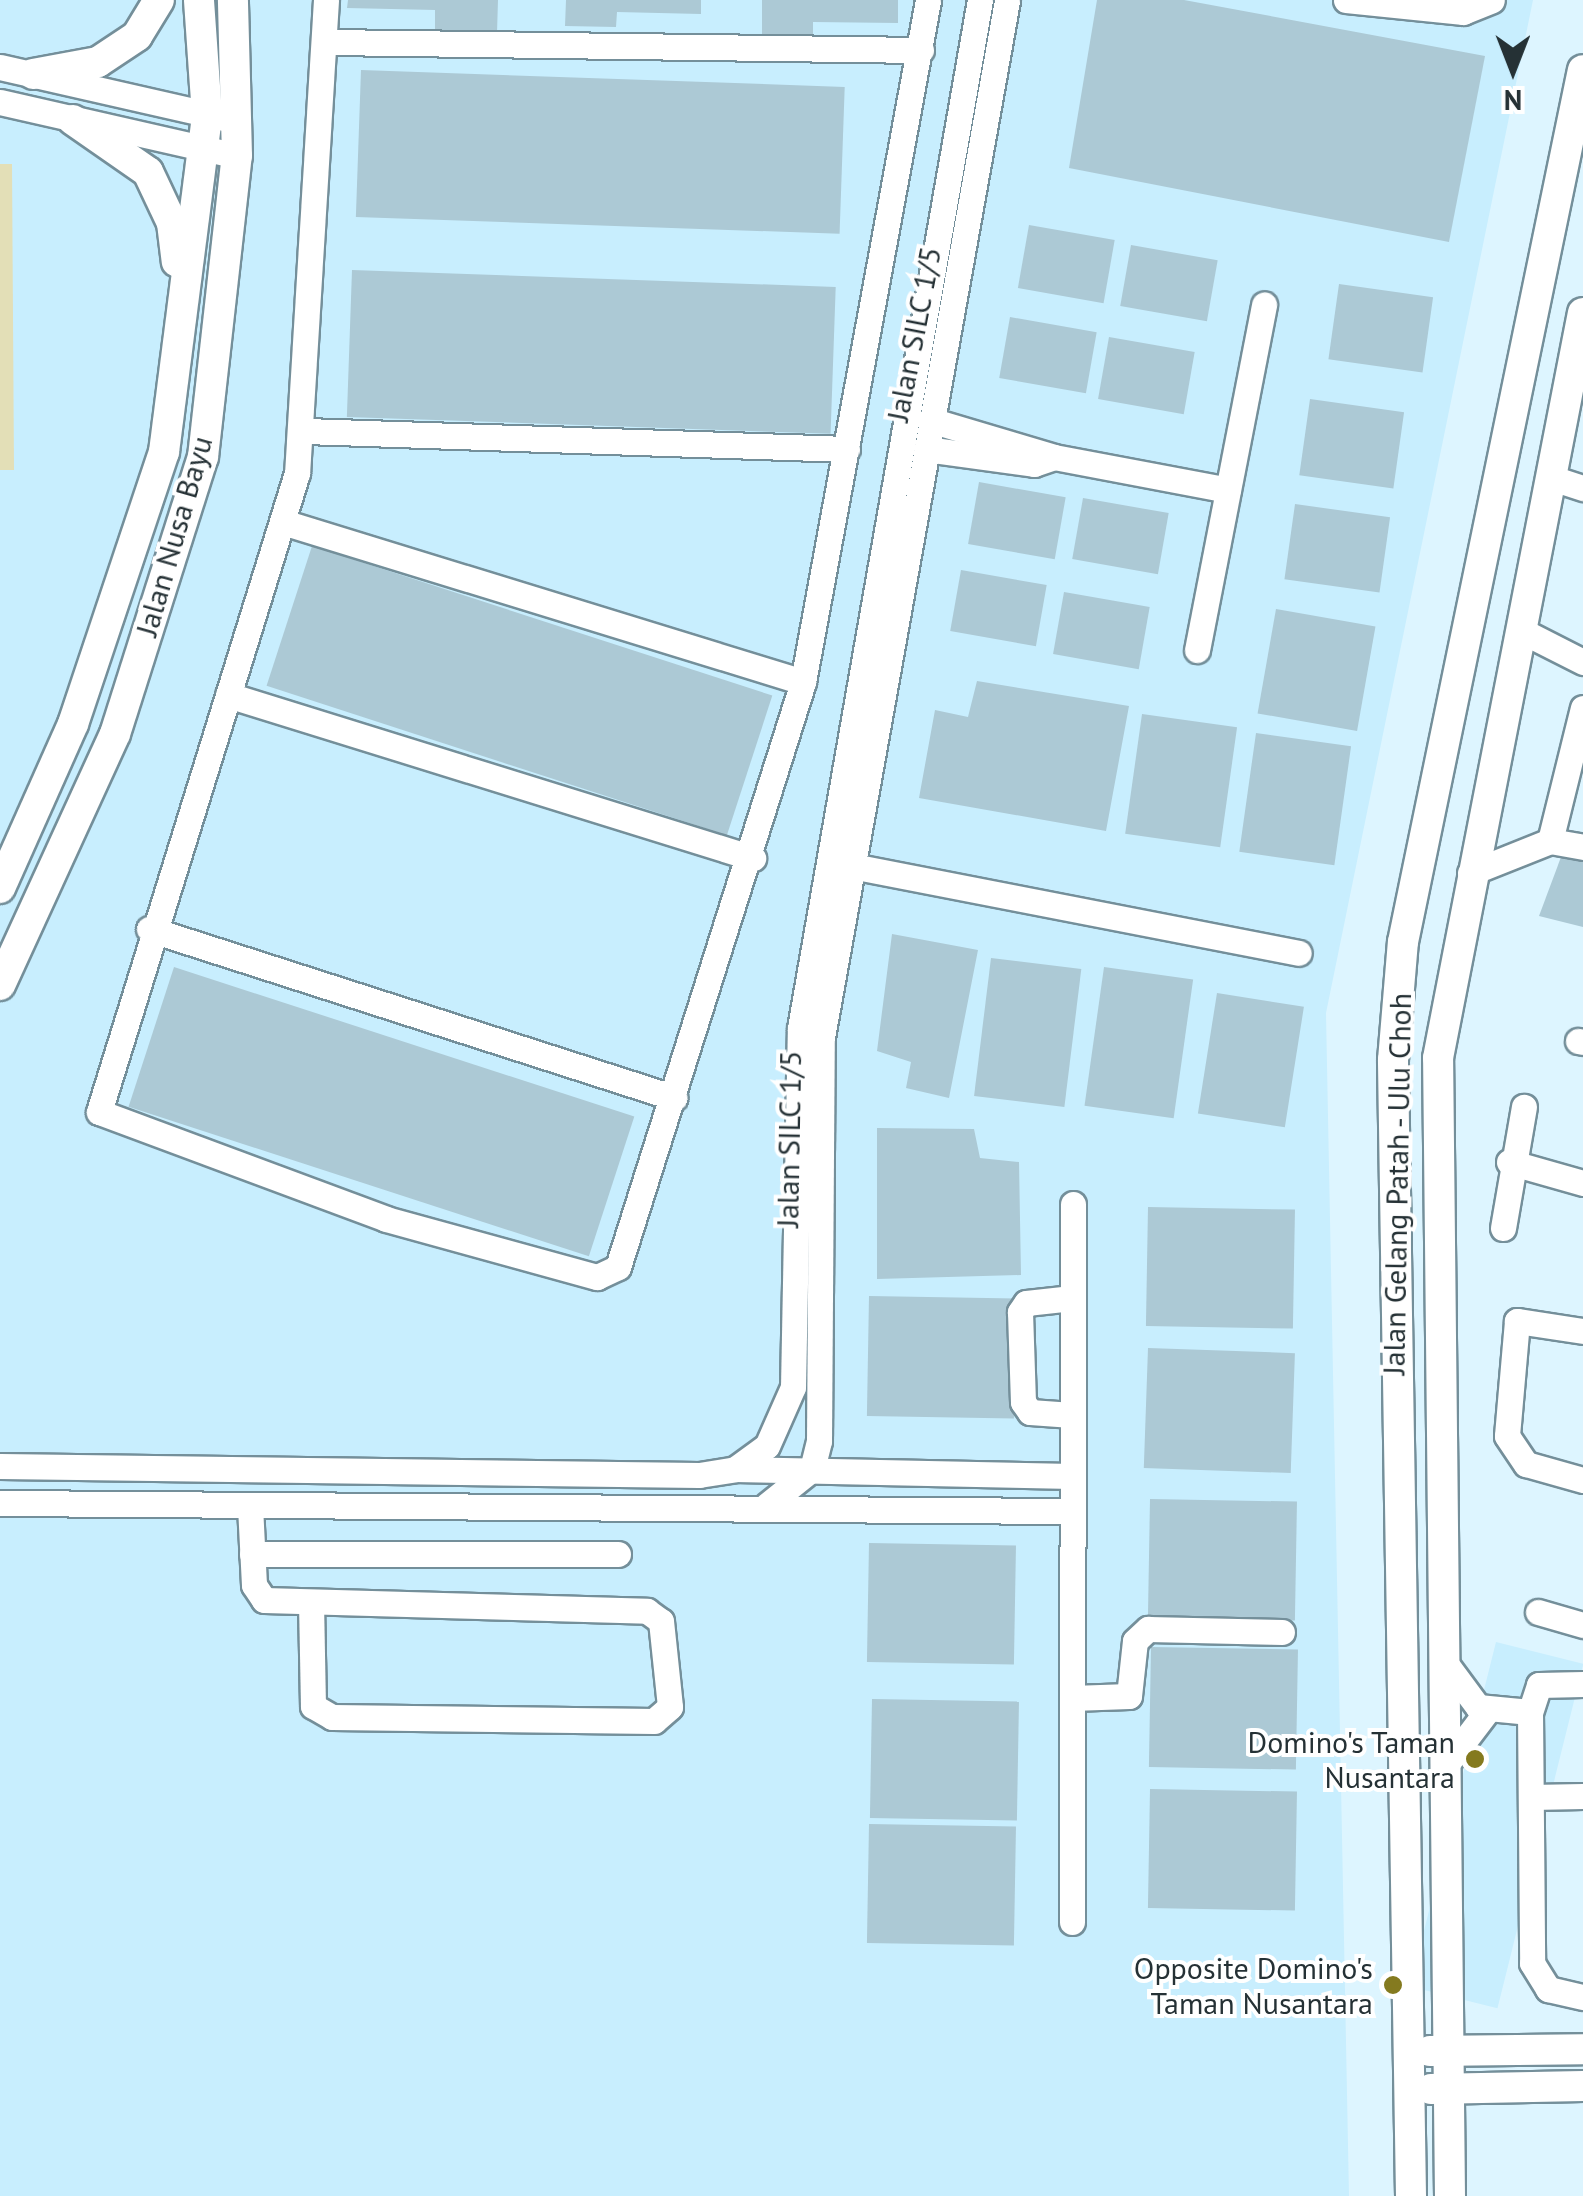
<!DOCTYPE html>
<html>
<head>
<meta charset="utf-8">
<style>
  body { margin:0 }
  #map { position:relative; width:1583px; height:2196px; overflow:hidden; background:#ddf5ff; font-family:"PT Sans",sans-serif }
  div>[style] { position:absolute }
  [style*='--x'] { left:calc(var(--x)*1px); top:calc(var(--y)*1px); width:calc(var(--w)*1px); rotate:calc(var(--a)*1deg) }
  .built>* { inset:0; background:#c8eefe; transform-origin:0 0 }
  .green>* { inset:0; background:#e3dfb7 }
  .building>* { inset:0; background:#acc9d5; transform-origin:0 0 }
  .roads { filter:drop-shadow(2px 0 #748f9a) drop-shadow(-2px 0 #748f9a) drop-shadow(0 2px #748f9a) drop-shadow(0 -2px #748f9a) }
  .minor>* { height:25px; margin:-12.5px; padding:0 12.5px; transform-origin:12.5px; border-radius:12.5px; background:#fff }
  .major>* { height:30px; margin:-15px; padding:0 15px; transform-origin:15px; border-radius:15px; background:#fff }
  .dots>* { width:28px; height:28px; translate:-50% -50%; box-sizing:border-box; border:5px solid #fff; border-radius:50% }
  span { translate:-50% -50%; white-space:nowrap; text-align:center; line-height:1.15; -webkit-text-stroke:8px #fff; paint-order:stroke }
  .street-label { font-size:30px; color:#253135 }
  .poi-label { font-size:30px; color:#253135 }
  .right { translate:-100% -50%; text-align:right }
  .north { position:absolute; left:1463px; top:20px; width:100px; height:100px; -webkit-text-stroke:8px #fff; paint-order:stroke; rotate:180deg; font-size:28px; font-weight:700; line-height:40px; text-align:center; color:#253135 }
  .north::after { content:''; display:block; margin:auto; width:35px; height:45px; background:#253135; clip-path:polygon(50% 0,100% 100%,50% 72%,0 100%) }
</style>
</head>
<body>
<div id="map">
  <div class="built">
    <i style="clip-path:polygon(0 0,1533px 0,1326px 1013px,1349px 2196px,0 2196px)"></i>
    <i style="left:1496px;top:1642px;width:90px;height:355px;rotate:14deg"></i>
  </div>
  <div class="green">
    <i style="clip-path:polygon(0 164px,12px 164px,14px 470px,0 470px)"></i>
  </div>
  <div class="building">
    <i style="clip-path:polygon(348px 0,498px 0,497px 33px,435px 33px,435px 10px,347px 8px)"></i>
    <i style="clip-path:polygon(566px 0,701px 0,701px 14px,617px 12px,616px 27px,565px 26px)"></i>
    <i style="clip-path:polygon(762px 0,898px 0,898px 23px,813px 22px,813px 36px,762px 36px)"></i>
    <i style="clip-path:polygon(1097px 0,1184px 0,1485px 56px,1449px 242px,1069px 168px)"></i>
    <i style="left:361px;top:70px;width:484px;height:147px;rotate:2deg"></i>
    <i style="left:1029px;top:225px;width:87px;height:64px;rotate:10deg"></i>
    <i style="left:1131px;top:245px;width:88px;height:62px;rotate:10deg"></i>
    <i style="left:352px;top:270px;width:484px;height:147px;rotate:2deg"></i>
    <i style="left:1339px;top:284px;width:95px;height:76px;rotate:8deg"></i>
    <i style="left:1010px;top:317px;width:88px;height:62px;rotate:10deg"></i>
    <i style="left:1109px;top:337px;width:87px;height:63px;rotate:10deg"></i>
    <i style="left:1310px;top:399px;width:95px;height:77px;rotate:8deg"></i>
    <i style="left:979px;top:482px;width:88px;height:63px;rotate:10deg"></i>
    <i style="left:1083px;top:498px;width:87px;height:62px;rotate:10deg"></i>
    <i style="left:1295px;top:504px;width:96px;height:76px;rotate:8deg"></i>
    <i style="left:312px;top:546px;width:484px;height:147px;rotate:18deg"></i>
    <i style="left:961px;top:570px;width:87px;height:62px;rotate:10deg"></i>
    <i style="left:1064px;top:592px;width:87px;height:63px;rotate:10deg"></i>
    <i style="left:1276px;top:609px;width:101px;height:106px;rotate:10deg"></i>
    <i style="clip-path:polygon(977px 681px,1129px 706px,1106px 831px,919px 798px,935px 710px,968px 717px)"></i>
    <i style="left:1142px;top:714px;width:96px;height:121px;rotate:8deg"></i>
    <i style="left:1256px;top:733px;width:96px;height:120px;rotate:8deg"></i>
    <i style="clip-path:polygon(1564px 849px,1583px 854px,1583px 927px,1539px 916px)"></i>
    <i style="clip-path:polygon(892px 934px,978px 950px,949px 1098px,906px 1088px,911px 1062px,877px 1051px)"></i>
    <i style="left:991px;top:958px;width:91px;height:139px;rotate:7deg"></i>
    <i style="left:174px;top:967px;width:484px;height:147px;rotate:18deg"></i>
    <i style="left:1104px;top:967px;width:90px;height:140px;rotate:8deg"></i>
    <i style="left:1217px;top:993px;width:88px;height:122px;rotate:9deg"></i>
    <i style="clip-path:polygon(877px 1128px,974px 1129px,980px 1158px,1019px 1162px,1021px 1275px,877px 1279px)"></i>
    <i style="left:1148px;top:1207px;width:147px;height:119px;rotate:1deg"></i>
    <i style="left:869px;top:1296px;width:147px;height:120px;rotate:1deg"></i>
    <i style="left:1148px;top:1348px;width:147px;height:120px;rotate:2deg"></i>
    <i style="left:1150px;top:1499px;width:147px;height:119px;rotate:1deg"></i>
    <i style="left:869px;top:1543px;width:147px;height:119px;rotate:1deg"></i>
    <i style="left:1151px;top:1647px;width:147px;height:120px;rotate:1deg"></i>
    <i style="left:872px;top:1699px;width:147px;height:119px;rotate:1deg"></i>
    <i style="left:1150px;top:1789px;width:147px;height:119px;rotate:1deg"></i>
    <i style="left:869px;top:1824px;width:147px;height:119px;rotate:1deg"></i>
  </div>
  <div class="roads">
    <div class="minor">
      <i style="--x:326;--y:0;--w:474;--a:93.5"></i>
      <i style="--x:297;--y:473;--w:669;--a:107.22"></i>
      <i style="--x:99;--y:1112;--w:306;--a:20.4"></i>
      <i style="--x:386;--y:1219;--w:219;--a:15.4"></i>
      <i style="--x:597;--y:1277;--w:23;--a:-25"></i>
      <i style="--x:618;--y:1267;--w:614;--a:-72.45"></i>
      <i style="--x:803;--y:682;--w:693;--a:-79.61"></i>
      <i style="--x:1346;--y:0;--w:118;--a:5.9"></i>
      <i style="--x:1463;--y:12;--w:31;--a:-22"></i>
      <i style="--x:327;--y:42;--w:594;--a:0.77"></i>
      <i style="--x:0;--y:67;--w:230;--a:12.8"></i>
      <i style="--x:0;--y:102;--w:243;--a:12.8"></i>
      <i style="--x:930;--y:420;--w:129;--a:16.6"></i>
      <i style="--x:1054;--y:457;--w:177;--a:10.7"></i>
      <i style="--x:305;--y:431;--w:542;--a:1.9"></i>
      <i style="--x:926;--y:449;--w:109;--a:7.9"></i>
      <i style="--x:1034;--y:464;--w:21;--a:-19"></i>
      <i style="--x:1552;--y:478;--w:33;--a:18"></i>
      <i style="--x:286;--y:523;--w:541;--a:17.09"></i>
      <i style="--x:1520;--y:630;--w:71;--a:26.9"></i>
      <i style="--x:1197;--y:650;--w:352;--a:-79"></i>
      <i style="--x:228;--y:695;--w:550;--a:17.25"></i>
      <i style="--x:1550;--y:841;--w:137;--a:-76.1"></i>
      <i style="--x:852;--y:866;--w:455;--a:11"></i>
      <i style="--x:1470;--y:873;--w:86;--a:-21.8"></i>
      <i style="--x:1550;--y:841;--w:34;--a:10"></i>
      <i style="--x:149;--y:929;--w:552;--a:17.81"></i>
      <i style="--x:1578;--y:1041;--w:5;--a:11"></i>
      <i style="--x:1509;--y:1162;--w:77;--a:15.8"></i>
      <i style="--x:1503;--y:1228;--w:123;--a:-80.2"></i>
      <i style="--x:1072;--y:1298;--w:46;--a:173.8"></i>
      <i style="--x:1026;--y:1303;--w:11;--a:124"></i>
      <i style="--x:1020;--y:1312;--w:90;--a:88.1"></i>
      <i style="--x:1023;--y:1402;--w:12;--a:55"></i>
      <i style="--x:1030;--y:1412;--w:42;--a:4.1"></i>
      <i style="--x:1583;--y:1331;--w:67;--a:-171.4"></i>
      <i style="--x:1517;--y:1321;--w:115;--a:95"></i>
      <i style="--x:1507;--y:1436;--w:34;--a:56"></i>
      <i style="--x:1526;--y:1464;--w:59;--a:15.7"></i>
      <i style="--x:0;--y:1466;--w:699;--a:0.74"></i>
      <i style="--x:699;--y:1475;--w:36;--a:-9"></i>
      <i style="--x:735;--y:1469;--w:39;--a:-36"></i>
      <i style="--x:767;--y:1446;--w:64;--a:-66.2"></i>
      <i style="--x:793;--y:1387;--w:359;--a:-88.9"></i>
      <i style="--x:800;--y:1028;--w:1044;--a:-80.07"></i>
      <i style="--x:735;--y:1469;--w:337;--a:1.2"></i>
      <i style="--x:0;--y:1503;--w:1072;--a:0.43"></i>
      <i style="--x:767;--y:1505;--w:58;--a:-38.7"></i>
      <i style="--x:812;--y:1469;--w:29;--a:-76"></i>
      <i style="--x:819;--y:1441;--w:404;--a:-89.6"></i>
      <i style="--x:822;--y:1037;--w:1053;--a:-79.88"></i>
      <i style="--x:250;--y:1506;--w:79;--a:87.1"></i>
      <i style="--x:254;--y:1585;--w:18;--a:56"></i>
      <i style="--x:264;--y:1600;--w:383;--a:1.6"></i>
      <i style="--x:647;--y:1611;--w:17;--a:36"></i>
      <i style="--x:661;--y:1621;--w:86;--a:84"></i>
      <i style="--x:670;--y:1707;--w:21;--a:139"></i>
      <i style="--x:654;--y:1721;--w:322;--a:-179.3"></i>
      <i style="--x:332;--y:1717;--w:22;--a:-150"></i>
      <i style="--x:313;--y:1706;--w:103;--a:-91.1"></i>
      <i style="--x:252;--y:1554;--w:366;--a:0"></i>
      <i style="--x:1538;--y:1612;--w:47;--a:16.1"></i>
      <i style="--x:1449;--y:1668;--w:49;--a:53.4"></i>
      <i style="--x:1478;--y:1707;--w:52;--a:5.5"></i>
      <i style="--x:1583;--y:1684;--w:44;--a:178.7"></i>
      <i style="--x:1539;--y:1685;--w:28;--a:108"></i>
      <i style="--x:1530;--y:1712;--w:251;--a:89.5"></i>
      <i style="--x:1532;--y:1963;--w:31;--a:58"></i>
      <i style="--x:1548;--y:1989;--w:36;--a:13"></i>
      <i style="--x:1072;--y:1698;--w:57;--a:-2"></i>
      <i style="--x:1129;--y:1696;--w:55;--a:-83.8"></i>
      <i style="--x:1135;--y:1641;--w:18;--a:-43"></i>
      <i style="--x:1148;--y:1629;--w:134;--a:1.3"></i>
      <i style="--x:1449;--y:1761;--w:63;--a:-52.8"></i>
      <i style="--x:1531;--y:1797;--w:52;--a:-1.1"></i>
      <i style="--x:1072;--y:1922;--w:718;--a:-89.92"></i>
    </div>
    <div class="major">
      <i style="--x:33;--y:74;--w:66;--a:-10.5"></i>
      <i style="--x:98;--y:62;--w:47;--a:-33.7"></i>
      <i style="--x:137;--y:36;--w:42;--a:-58.6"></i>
      <i style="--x:73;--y:120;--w:91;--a:34.7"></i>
      <i style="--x:148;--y:172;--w:56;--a:64.8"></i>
      <i style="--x:172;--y:223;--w:39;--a:83"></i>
      <i style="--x:0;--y:888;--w:180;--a:-66"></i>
      <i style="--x:73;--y:724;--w:287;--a:-71.5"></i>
      <i style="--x:164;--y:452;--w:340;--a:-82.7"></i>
      <i style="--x:207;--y:115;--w:115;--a:-94"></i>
      <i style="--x:0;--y:985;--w:276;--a:-65.4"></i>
      <i style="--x:115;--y:734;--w:291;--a:-72.4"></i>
      <i style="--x:203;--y:457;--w:303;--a:-83.6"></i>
      <i style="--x:237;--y:156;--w:156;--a:-91.5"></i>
      <i style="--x:1430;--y:2051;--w:153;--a:-0.7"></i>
      <i style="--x:1431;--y:2089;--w:152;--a:-1.1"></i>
      <i style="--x:1411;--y:2196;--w:1136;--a:-90.91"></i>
      <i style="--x:1393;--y:1060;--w:118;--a:-85.2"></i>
      <i style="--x:1403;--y:942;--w:890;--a:-78.34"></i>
      <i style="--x:1450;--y:2196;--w:1138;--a:-90.6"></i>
      <i style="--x:1438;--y:1058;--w:759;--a:-78.99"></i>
    </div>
  </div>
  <div class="dots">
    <i style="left:1475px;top:1759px;background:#847a1f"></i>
    <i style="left:1393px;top:1985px;background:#847a1f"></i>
  </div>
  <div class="street-label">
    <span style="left:914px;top:334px;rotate:-79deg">Jalan SILC 1/5</span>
    <span style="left:174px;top:536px;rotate:-74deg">Jalan Nusa Bayu</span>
    <span style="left:789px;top:1139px;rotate:-89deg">Jalan SILC 1/5</span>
    <span style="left:1397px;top:1184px;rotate:-89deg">Jalan Gelang Patah - Ulu Choh</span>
  </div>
  <div class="poi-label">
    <span class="right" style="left:1455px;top:1759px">Domino's Taman<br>Nusantara</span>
    <span class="right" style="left:1373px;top:1985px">Opposite Domino's<br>Taman Nusantara</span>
  </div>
  <div class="north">N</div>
</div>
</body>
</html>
